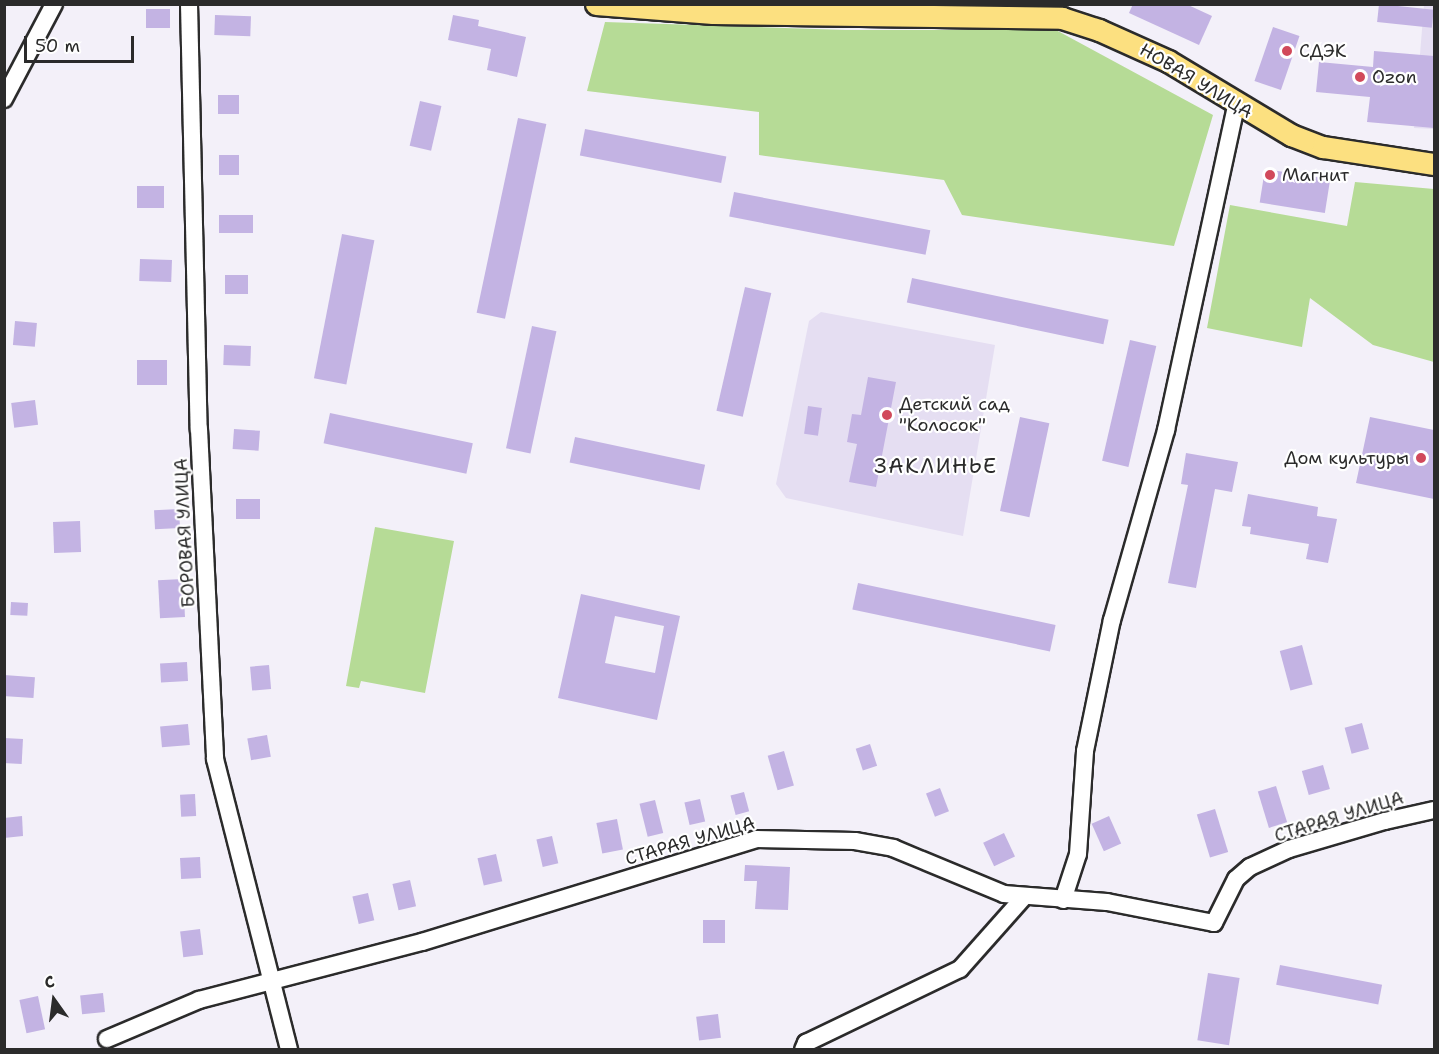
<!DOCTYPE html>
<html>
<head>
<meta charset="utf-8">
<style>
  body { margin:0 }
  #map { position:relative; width:1439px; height:1054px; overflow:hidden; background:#f3f0f9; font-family:"Shantell Sans",sans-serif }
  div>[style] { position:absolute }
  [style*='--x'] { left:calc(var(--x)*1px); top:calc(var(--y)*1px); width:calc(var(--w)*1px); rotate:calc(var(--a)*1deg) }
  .built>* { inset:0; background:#e5def2 }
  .green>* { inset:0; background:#b6db96 }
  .building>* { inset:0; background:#c3b3e3; transform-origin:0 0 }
  .roads { filter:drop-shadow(2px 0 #2b2b2b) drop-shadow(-2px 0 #2b2b2b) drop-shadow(0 2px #2b2b2b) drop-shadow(0 -2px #2b2b2b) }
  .minor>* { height:16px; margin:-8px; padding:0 8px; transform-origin:8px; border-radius:8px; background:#fff }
  .major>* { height:21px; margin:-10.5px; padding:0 10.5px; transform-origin:10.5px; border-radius:10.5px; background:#fce080 }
  .dots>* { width:16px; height:16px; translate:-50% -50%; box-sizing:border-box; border:3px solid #fff; border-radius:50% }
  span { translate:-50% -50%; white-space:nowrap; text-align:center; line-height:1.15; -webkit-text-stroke:4.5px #fff; paint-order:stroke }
  .poi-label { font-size:18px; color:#2b2b2b }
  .left { translate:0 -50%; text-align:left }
  .right { translate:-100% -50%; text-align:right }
  .street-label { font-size:18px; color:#2b2b2b }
  .quarter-label { font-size:21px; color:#2b2b2b; letter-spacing:1.5px }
  .frame { position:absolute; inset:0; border:6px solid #2b2b2b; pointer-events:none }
  .north { position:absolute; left:24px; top:970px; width:60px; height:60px; -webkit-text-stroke:4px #fff; paint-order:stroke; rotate:346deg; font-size:16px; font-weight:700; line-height:24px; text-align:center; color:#2b2b2b }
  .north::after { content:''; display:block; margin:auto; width:21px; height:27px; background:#2b2b2b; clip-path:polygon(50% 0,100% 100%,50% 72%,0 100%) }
  .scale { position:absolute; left:24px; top:36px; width:110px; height:27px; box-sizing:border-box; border:3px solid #2b2b2b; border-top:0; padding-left:8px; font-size:18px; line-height:21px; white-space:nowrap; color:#2b2b2b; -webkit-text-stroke:4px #fff; paint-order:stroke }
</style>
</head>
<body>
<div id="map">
  <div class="built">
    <i style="clip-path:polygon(1424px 5px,1434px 5px,1434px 129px,1414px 128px)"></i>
    <i style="clip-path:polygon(821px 312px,995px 345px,963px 536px,786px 498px,776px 484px,809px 321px)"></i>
  </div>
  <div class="green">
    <i style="clip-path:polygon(605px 22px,846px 30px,1056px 30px,1213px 115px,1174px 246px,962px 215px,944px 180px,759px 155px,759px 112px,587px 91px)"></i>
    <i style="clip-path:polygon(1355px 182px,1434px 189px,1434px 362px,1373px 345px,1310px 298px,1302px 347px,1207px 328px,1230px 205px,1347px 226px)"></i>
    <i style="clip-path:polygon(375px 527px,454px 541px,425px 693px,361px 681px,359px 688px,346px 686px)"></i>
  </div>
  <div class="building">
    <i style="clip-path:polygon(1133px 4px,1186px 4px,1212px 16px,1199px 45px,1129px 13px)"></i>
    <i style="left:1379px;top:4px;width:55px;height:18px;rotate:6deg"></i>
    <i style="left:146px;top:9px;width:24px;height:19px"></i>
    <i style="left:215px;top:15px;width:36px;height:20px;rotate:2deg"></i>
    <i style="clip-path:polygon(453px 15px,479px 20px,478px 26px,526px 37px,517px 77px,487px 70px,491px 49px,448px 40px)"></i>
    <i style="left:1273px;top:27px;width:28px;height:57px;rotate:19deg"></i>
    <i style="clip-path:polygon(1374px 51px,1434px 56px,1434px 128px,1367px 122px,1370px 97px,1316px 92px,1319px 62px,1373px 67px)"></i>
    <i style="left:239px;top:95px;width:19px;height:21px;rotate:90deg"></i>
    <i style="left:420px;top:101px;width:22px;height:46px;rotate:13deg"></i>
    <i style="left:518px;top:118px;width:29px;height:199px;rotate:12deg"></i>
    <i style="left:585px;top:129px;width:144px;height:27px;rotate:11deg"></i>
    <i style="left:219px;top:155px;width:20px;height:20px"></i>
    <i style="left:1265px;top:169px;width:66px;height:34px;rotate:9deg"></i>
    <i style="left:137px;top:186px;width:27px;height:22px"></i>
    <i style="left:734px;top:192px;width:200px;height:25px;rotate:11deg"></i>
    <i style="left:219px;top:215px;width:34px;height:18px"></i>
    <i style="left:342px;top:234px;width:33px;height:147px;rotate:11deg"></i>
    <i style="left:140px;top:259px;width:32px;height:22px;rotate:2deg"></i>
    <i style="left:225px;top:275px;width:23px;height:19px"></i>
    <i style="left:912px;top:278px;width:201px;height:25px;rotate:12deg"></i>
    <i style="left:745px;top:287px;width:27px;height:127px;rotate:13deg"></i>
    <i style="left:15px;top:321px;width:22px;height:24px;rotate:5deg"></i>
    <i style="left:532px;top:326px;width:25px;height:125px;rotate:12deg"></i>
    <i style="left:1130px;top:340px;width:27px;height:124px;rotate:13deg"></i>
    <i style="left:224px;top:345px;width:27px;height:20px;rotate:2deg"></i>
    <i style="left:137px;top:360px;width:30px;height:25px"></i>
    <i style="clip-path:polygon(868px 377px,896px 382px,876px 487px,849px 482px,857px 444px,847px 442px,852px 414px,861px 415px)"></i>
    <i style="left:35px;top:400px;width:25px;height:24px;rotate:83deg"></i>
    <i style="left:808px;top:406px;width:14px;height:28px;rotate:8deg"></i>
    <i style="left:330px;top:413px;width:146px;height:31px;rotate:12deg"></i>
    <i style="left:1020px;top:417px;width:30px;height:96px;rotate:12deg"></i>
    <i style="clip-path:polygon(1370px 417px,1434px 430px,1434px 499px,1356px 483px)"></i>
    <i style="left:234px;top:429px;width:26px;height:20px;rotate:4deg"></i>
    <i style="left:575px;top:437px;width:133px;height:26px;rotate:12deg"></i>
    <i style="clip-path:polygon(1186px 453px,1238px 462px,1232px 492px,1215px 489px,1196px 588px,1168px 583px,1188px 485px,1181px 484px)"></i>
    <i style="clip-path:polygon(1248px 494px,1318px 507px,1317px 516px,1337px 519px,1328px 563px,1306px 559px,1309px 544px,1250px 534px,1251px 527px,1242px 526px)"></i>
    <i style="left:236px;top:499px;width:24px;height:20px"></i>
    <i style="left:179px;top:509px;width:19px;height:25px;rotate:87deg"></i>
    <i style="left:80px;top:521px;width:31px;height:27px;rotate:88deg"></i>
    <i style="left:183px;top:579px;width:38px;height:25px;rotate:87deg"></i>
    <i style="left:858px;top:583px;width:202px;height:27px;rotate:12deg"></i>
    <i style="clip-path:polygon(evenodd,581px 594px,680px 616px,657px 720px,558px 698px,581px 594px,615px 616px,664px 626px,655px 673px,605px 663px,615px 616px)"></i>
    <i style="left:11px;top:602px;width:17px;height:13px;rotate:3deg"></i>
    <i style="left:1302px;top:645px;width:41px;height:23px;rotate:75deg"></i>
    <i style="left:187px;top:662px;width:19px;height:27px;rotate:87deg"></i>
    <i style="left:269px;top:665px;width:24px;height:19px;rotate:85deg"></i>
    <i style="left:4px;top:675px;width:31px;height:21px;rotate:4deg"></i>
    <i style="left:1362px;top:723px;width:27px;height:18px;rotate:75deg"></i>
    <i style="left:188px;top:724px;width:21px;height:28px;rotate:85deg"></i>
    <i style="left:267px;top:735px;width:22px;height:20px;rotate:80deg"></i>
    <i style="left:4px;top:738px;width:19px;height:25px;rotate:3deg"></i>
    <i style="left:870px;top:744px;width:23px;height:15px;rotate:72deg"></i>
    <i style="left:784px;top:751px;width:36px;height:17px;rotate:74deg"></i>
    <i style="left:1323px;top:765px;width:25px;height:22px;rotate:74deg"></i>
    <i style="left:1276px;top:786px;width:38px;height:19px;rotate:73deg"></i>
    <i style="left:940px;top:788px;width:25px;height:15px;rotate:69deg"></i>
    <i style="left:744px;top:792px;width:20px;height:14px;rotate:75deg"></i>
    <i style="left:195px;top:794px;width:22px;height:15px;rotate:87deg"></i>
    <i style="left:700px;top:799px;width:23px;height:16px;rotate:77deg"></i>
    <i style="left:655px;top:800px;width:34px;height:16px;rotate:76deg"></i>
    <i style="left:1215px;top:809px;width:45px;height:19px;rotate:73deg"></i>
    <i style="clip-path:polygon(22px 816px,23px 836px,4px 838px,4px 818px)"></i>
    <i style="left:1109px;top:816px;width:30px;height:19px;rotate:66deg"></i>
    <i style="left:617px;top:819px;width:31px;height:21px;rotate:79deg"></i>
    <i style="left:1004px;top:833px;width:26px;height:23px;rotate:65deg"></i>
    <i style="left:552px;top:836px;width:28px;height:16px;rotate:77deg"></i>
    <i style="left:496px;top:854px;width:28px;height:19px;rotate:77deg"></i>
    <i style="left:200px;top:857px;width:21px;height:20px;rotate:87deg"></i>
    <i style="clip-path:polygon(745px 865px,790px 867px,788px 910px,755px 909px,757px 881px,744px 881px)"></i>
    <i style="left:410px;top:880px;width:27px;height:18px;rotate:77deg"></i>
    <i style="left:368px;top:893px;width:28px;height:16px;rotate:77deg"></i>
    <i style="left:703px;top:920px;width:22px;height:23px"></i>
    <i style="left:200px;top:929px;width:26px;height:20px;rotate:83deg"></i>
    <i style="left:1280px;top:965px;width:104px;height:20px;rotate:11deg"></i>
    <i style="left:1208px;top:973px;width:32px;height:68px;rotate:9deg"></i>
    <i style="left:103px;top:993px;width:19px;height:23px;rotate:84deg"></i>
    <i style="left:38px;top:996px;width:34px;height:19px;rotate:78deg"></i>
    <i style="left:718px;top:1014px;width:24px;height:22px;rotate:83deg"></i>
  </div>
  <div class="roads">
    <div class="minor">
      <i style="--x:189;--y:4;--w:425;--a:88.7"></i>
      <i style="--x:199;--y:429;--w:330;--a:87.2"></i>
      <i style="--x:215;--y:759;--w:300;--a:75.7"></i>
      <i style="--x:4;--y:99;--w:107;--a:-62.2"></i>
      <i style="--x:1063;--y:900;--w:48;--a:-71.9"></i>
      <i style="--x:1078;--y:854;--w:103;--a:-86.1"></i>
      <i style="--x:1085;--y:751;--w:134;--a:-78.4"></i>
      <i style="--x:1112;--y:620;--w:198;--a:-74.1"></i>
      <i style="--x:1166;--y:430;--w:332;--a:-77.8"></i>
      <i style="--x:107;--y:1039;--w:100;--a:-23"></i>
      <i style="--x:199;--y:1000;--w:230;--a:-14.6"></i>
      <i style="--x:422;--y:942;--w:350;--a:-17.1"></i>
      <i style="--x:756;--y:839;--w:99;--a:1.2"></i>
      <i style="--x:855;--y:841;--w:39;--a:10"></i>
      <i style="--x:893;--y:848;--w:120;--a:22.5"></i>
      <i style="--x:1004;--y:894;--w:103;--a:4.4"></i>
      <i style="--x:1107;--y:902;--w:109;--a:11.1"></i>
      <i style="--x:1214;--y:923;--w:49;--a:-63.4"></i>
      <i style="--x:1236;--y:879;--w:18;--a:-41"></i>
      <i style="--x:1250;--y:867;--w:43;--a:-24.8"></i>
      <i style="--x:1289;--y:849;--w:100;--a:-16.3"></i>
      <i style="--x:1385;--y:821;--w:50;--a:-12.7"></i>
      <i style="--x:803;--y:1050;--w:8;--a:-67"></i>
      <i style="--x:806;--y:1043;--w:171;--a:-25.7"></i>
      <i style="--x:960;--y:969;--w:95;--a:-48.4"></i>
    </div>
    <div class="major">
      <i style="--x:596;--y:4;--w:117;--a:4.4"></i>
      <i style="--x:713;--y:13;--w:349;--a:0.8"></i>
      <i style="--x:1062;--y:18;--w:39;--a:18"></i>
      <i style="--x:1099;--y:30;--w:76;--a:24.2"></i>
      <i style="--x:1168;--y:61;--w:144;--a:31"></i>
      <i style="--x:1291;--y:135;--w:34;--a:21"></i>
      <i style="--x:1323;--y:147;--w:112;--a:8.7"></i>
    </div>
  </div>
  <div class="dots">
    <i style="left:1287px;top:51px;background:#d1495b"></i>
    <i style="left:1360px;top:77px;background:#d1495b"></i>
    <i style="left:1270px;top:175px;background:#d1495b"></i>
    <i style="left:887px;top:415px;background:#d1495b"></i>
    <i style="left:1421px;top:458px;background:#d1495b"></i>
  </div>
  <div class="poi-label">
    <span class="left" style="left:1299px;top:51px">СДЭК</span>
    <span class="left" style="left:1372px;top:77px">Ozon</span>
    <span class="left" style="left:1282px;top:175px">Магнит</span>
    <span class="left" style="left:899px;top:415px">Детский сад<br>"Колосок"</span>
    <span class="right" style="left:1409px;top:458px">Дом культуры</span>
  </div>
  <div class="street-label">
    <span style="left:1196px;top:81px;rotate:31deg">НОВАЯ УЛИЦА</span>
    <span style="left:185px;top:533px;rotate:-93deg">БОРОВАЯ УЛИЦА</span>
    <span style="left:1339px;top:817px;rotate:-17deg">СТАРАЯ УЛИЦА</span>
    <span style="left:690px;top:841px;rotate:-16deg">СТАРАЯ УЛИЦА</span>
  </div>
  <div class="quarter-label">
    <span style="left:936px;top:466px">ЗАКЛИНЬЕ</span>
  </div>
  <div class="frame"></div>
  <div class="north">С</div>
  <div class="scale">50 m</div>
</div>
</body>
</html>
